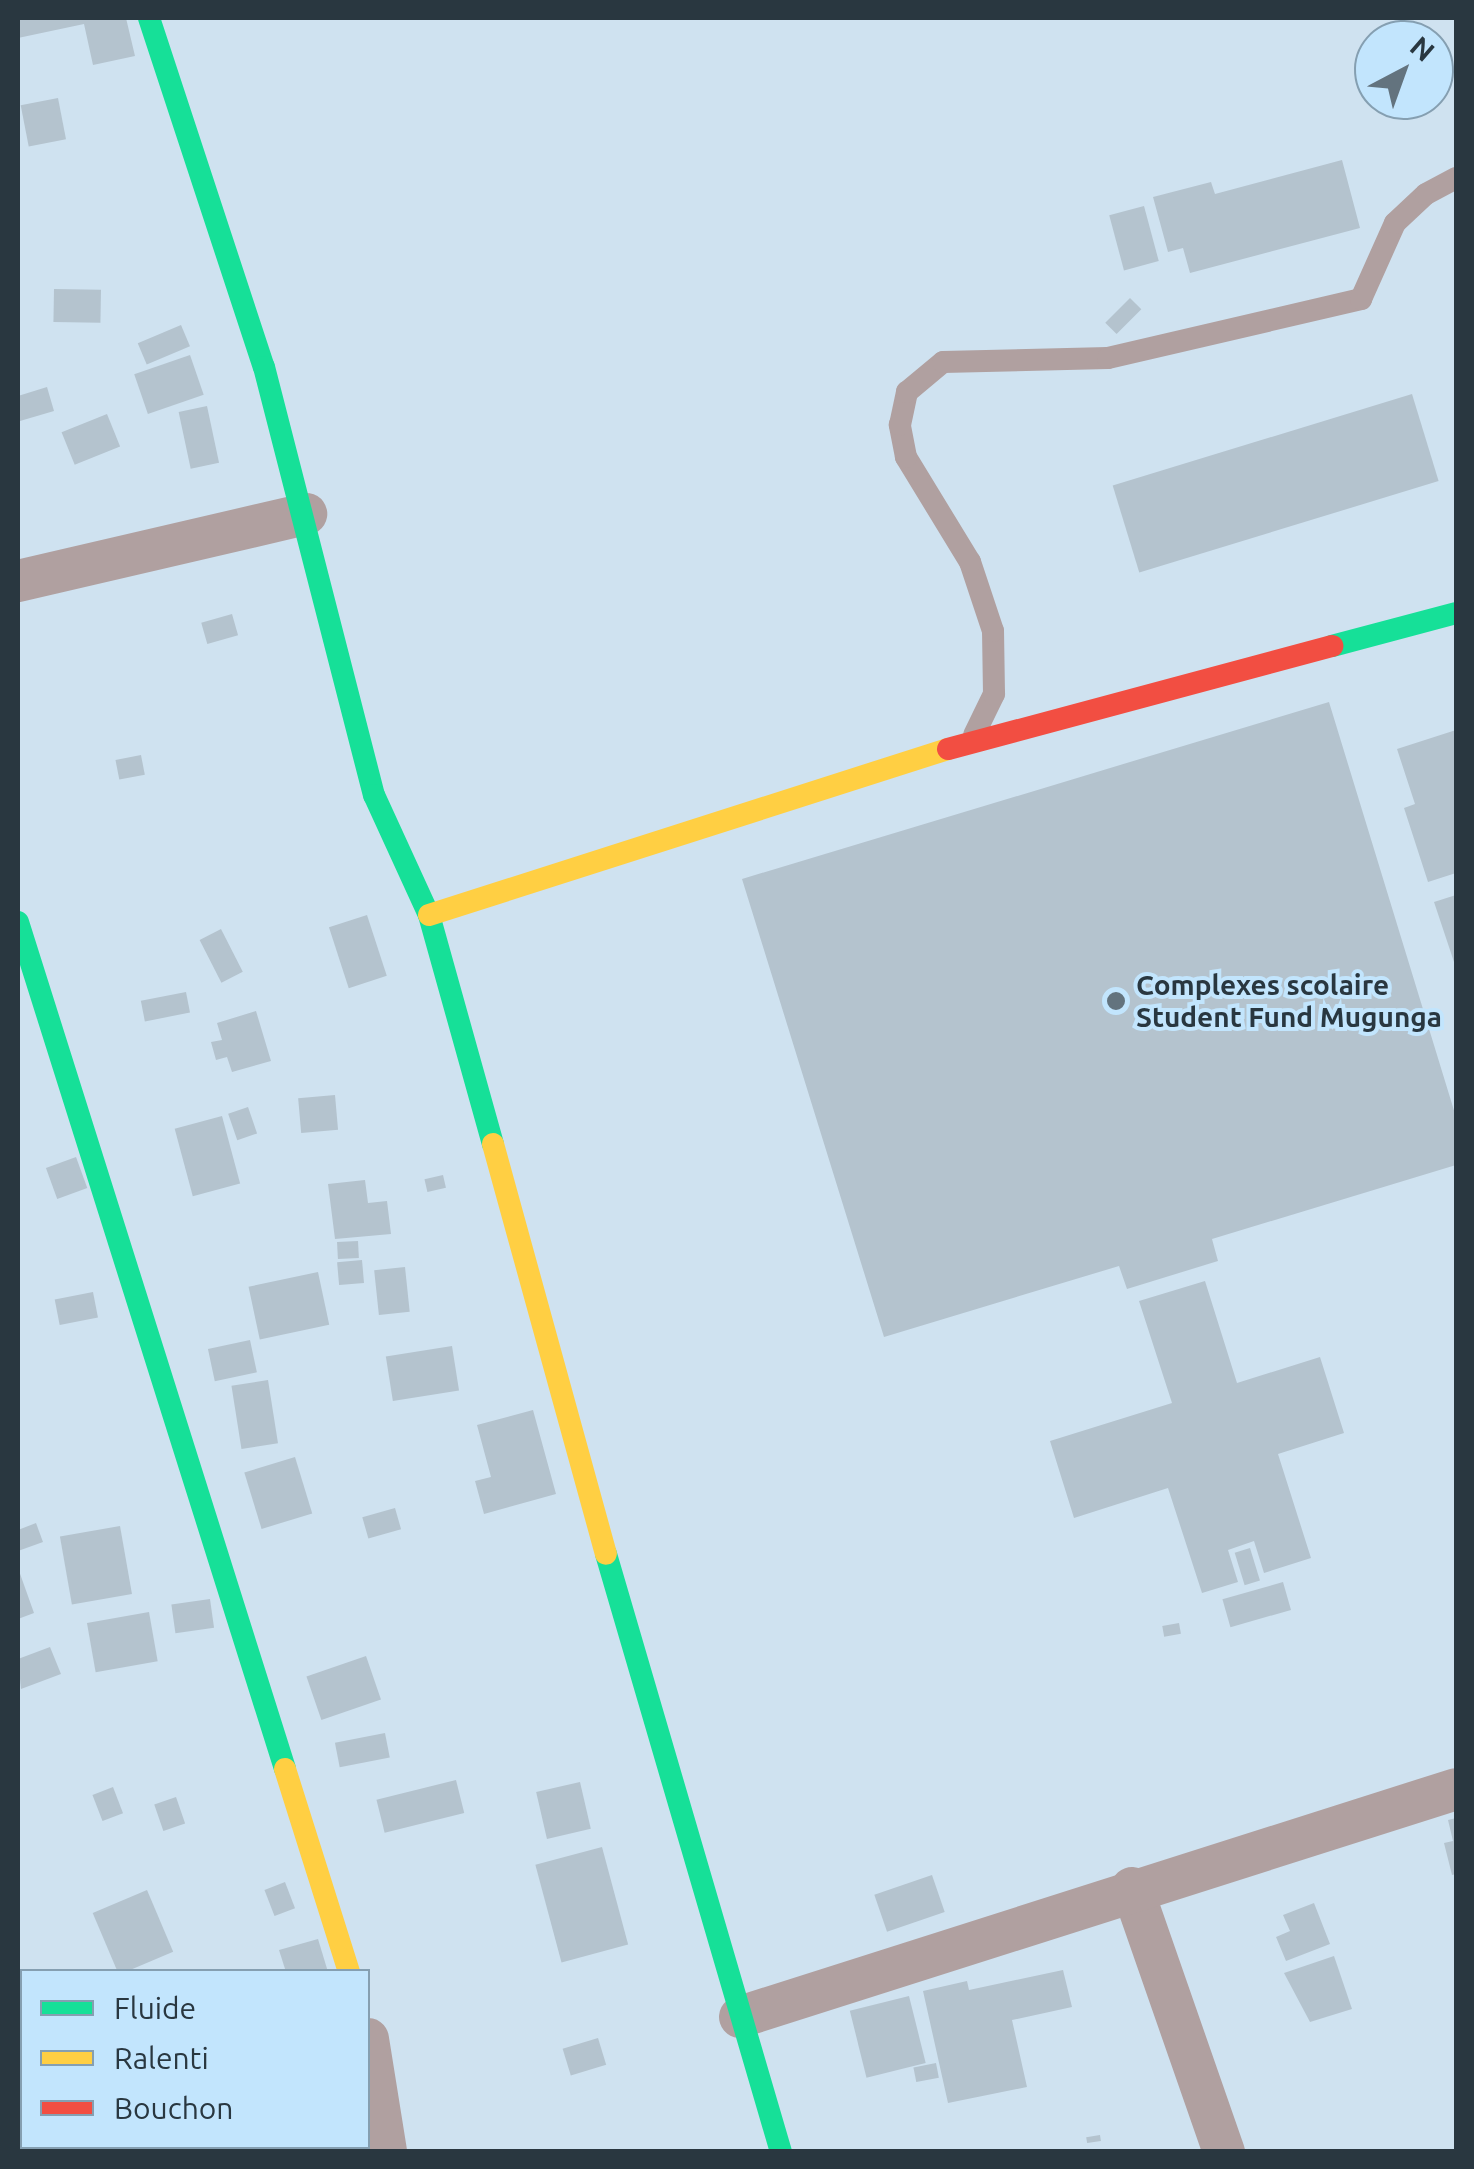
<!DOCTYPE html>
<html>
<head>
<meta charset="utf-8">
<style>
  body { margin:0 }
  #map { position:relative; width:1474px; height:2169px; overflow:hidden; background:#cfe2f0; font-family:Ubuntu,sans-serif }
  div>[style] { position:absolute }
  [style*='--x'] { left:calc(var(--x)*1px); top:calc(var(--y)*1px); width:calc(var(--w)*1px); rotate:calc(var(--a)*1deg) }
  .building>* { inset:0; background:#b4c3ce; transform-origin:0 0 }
  .lane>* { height:22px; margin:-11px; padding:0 11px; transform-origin:11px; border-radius:11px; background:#b0a0a0 }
  .street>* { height:42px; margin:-21px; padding:0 21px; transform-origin:21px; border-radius:21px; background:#b0a0a0 }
  .fast>* { height:22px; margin:-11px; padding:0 11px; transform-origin:11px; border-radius:11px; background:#16e098 }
  .slow>* { height:22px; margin:-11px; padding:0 11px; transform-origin:11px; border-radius:11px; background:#ffcf43 }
  .jam>* { height:22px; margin:-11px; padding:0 11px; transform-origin:11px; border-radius:11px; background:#f24e42 }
  .dots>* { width:28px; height:28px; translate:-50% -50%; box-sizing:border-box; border:5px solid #c2e5fd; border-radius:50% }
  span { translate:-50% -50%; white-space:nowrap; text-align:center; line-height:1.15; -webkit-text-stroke:8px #c2e5fd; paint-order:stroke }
  .poi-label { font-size:28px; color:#293740; font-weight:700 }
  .left { translate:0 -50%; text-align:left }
  .frame { position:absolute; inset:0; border:20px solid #293740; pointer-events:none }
  .legend { position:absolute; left:20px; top:1969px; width:350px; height:180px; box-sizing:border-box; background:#c2e5fd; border:2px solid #859fb1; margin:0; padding:12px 18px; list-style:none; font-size:30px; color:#293740 }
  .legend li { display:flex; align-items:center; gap:20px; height:50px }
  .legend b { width:50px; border:2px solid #859fb1 }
  .north { position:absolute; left:1354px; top:20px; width:100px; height:100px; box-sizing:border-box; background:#c2e5fd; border:2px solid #859fb1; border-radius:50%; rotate:41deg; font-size:28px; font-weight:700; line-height:40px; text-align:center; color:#293740 }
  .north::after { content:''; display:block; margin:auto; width:35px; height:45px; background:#63737e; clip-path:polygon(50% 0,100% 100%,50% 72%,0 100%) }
</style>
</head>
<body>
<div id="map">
  <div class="building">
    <i style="clip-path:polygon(18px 18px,126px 18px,135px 56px,93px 65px,84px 24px,18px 38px)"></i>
    <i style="left:58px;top:98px;width:42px;height:38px;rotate:79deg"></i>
    <i style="clip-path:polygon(1342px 160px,1360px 228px,1190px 273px,1183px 248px,1168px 252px,1153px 197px,1211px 182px,1215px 194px)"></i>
    <i style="left:1144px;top:206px;width:57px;height:36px;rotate:75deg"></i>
    <i style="left:54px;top:289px;width:47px;height:33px;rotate:1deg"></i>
    <i style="left:1130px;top:298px;width:16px;height:35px;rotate:45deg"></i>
    <i style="left:181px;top:325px;width:23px;height:47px;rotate:67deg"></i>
    <i style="left:190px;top:355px;width:42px;height:59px;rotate:71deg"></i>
    <i style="clip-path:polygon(47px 387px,54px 411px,20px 421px,18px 396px)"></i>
    <i style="left:1412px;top:394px;width:91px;height:313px;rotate:73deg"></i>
    <i style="left:207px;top:406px;width:58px;height:29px;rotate:78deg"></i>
    <i style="left:107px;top:414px;width:35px;height:49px;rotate:68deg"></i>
    <i style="left:232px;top:614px;width:22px;height:32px;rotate:74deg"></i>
    <i style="clip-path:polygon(1329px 702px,1456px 1117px,1456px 1165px,1212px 1239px,1218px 1261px,1127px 1289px,1119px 1266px,884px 1337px,742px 879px)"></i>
    <i style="clip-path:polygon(1456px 730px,1456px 873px,1428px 882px,1404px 808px,1415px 804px,1397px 749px)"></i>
    <i style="left:141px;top:755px;width:20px;height:26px;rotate:79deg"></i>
    <i style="clip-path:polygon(1456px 895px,1456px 968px,1434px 902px)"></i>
    <i style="left:367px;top:915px;width:64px;height:40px;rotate:72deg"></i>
    <i style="left:221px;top:929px;width:48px;height:24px;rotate:63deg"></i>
    <i style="left:186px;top:992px;width:21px;height:46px;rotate:79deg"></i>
    <i style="clip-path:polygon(256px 1011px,271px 1061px,232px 1072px,227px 1057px,216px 1060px,211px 1042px,222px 1040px,217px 1023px)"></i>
    <i style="left:335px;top:1095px;width:35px;height:37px;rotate:85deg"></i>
    <i style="left:248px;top:1107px;width:28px;height:21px;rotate:71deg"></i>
    <i style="left:222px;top:1116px;width:70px;height:49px;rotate:75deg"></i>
    <i style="left:76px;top:1157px;width:33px;height:32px;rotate:70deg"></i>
    <i style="left:443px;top:1175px;width:13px;height:19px;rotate:77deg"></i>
    <i style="clip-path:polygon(365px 1180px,368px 1203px,387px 1201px,391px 1234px,335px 1239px,328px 1184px)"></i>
    <i style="left:358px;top:1241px;width:17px;height:21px;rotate:87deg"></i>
    <i style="left:362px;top:1260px;width:23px;height:25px;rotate:85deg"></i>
    <i style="left:405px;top:1267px;width:45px;height:31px;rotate:84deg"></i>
    <i style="left:318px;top:1272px;width:54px;height:71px;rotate:78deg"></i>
    <i style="clip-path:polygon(1205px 1281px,1237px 1383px,1320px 1357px,1344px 1433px,1278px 1454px,1311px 1558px,1264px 1573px,1254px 1541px,1228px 1550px,1238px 1582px,1202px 1593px,1168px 1488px,1074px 1518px,1050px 1441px,1172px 1403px,1139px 1301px)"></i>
    <i style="left:93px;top:1292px;width:26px;height:39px;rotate:79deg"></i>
    <i style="left:250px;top:1340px;width:33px;height:43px;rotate:78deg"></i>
    <i style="left:452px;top:1346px;width:45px;height:67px;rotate:81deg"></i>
    <i style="left:268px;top:1380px;width:64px;height:37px;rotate:81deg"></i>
    <i style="clip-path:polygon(533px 1410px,556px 1494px,484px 1514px,475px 1481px,491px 1477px,477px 1425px)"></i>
    <i style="left:295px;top:1457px;width:59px;height:53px;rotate:73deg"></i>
    <i style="left:395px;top:1508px;width:22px;height:34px;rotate:74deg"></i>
    <i style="clip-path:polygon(36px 1523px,43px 1542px,18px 1551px,18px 1530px)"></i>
    <i style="left:120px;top:1526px;width:69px;height:61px;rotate:80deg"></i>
    <i style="left:1250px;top:1548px;width:34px;height:16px;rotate:73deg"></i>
    <i style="clip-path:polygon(18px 1568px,34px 1613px,18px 1619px)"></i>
    <i style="left:1283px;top:1582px;width:29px;height:63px;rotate:74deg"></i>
    <i style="left:210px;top:1599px;width:29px;height:39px;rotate:82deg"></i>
    <i style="left:149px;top:1612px;width:50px;height:63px;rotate:80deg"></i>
    <i style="left:1179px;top:1623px;width:11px;height:17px;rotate:80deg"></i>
    <i style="clip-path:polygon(50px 1647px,61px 1674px,21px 1689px,18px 1659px)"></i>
    <i style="left:366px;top:1656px;width:46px;height:63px;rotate:71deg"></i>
    <i style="left:385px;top:1733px;width:25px;height:51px;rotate:79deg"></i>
    <i style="left:456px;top:1780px;width:34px;height:82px;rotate:76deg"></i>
    <i style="left:580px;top:1782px;width:48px;height:45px;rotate:77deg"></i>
    <i style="left:113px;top:1787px;width:28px;height:22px;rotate:69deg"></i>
    <i style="left:176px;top:1797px;width:28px;height:23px;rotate:71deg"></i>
    <i style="clip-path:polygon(1456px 1818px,1456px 1874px,1452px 1875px,1444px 1843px,1453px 1841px,1448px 1820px)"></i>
    <i style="left:602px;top:1847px;width:101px;height:69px;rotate:75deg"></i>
    <i style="left:932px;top:1875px;width:39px;height:61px;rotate:71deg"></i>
    <i style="left:285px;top:1882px;width:28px;height:22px;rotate:69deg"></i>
    <i style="left:147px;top:1890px;width:67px;height:59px;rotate:67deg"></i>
    <i style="clip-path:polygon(1314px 1903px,1330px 1944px,1286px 1961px,1276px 1937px,1290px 1931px,1283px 1915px)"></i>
    <i style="clip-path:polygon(318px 1939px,328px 1972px,286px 1972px,279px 1950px)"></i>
    <i style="clip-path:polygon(1334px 1956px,1352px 2009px,1310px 2022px,1284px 1973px)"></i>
    <i style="clip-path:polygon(1063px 1970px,1072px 2007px,1012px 2020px,1027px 2087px,948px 2103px,923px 1991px,967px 1981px,969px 1990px)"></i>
    <i style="left:909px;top:1996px;width:69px;height:61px;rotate:76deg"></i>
    <i style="left:598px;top:2038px;width:28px;height:37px;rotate:73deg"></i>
    <i style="left:936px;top:2063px;width:15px;height:23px;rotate:79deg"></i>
    <i style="left:1100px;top:2135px;width:6px;height:14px;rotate:81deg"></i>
    <i style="left:39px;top:2146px;width:42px;height:7px"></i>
    <i style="left:239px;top:2146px;width:48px;height:6px"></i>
  </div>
  <div class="lane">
    <i style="--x:974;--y:735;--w:46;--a:-64"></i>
    <i style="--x:994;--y:694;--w:63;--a:-90.9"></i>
    <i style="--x:993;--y:631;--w:73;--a:-108.4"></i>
    <i style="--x:970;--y:562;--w:123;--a:-121.4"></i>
    <i style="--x:906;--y:457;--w:33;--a:-101"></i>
    <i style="--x:900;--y:425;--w:34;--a:-78"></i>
    <i style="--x:907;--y:392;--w:47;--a:-39.8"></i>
    <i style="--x:943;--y:362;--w:165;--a:-1.4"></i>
    <i style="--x:1108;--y:358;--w:260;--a:-13.1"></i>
    <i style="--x:1361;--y:299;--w:83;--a:-65.9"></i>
    <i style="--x:1395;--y:223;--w:42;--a:-43.1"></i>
    <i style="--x:1426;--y:194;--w:34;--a:-28"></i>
  </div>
  <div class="street">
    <i style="--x:18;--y:581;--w:296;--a:-13.1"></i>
    <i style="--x:1132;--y:1888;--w:280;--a:70.8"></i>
    <i style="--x:740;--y:2017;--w:751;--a:-17.66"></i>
    <i style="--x:368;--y:2039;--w:114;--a:80.9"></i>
  </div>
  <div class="fast">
    <i style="--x:149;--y:18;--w:367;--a:71.8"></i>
    <i style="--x:264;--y:367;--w:442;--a:75.6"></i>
    <i style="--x:374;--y:795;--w:132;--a:65.4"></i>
    <i style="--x:429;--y:915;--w:238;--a:74.4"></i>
    <i style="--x:1332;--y:646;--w:128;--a:-14.9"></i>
    <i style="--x:18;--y:922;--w:888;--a:72.5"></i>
    <i style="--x:606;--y:1554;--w:623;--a:73.69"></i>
  </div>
  <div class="slow">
    <i style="--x:429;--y:915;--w:545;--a:-17.74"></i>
    <i style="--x:493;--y:1144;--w:425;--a:74.6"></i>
    <i style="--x:285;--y:1769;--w:213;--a:72.5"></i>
  </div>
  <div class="jam">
    <i style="--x:948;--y:749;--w:398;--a:-15"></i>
  </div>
  <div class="dots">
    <i style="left:1116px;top:1001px;background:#63737e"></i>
  </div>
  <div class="poi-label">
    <span class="left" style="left:1136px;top:1001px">Complexes scolaire<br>Student Fund Mugunga</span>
  </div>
  <div class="frame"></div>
  <ul class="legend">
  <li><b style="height:12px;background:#16e098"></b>Fluide</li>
  <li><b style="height:12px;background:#ffcf43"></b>Ralenti</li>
  <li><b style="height:12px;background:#f24e42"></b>Bouchon</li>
  </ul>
  <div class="north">N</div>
</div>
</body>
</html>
